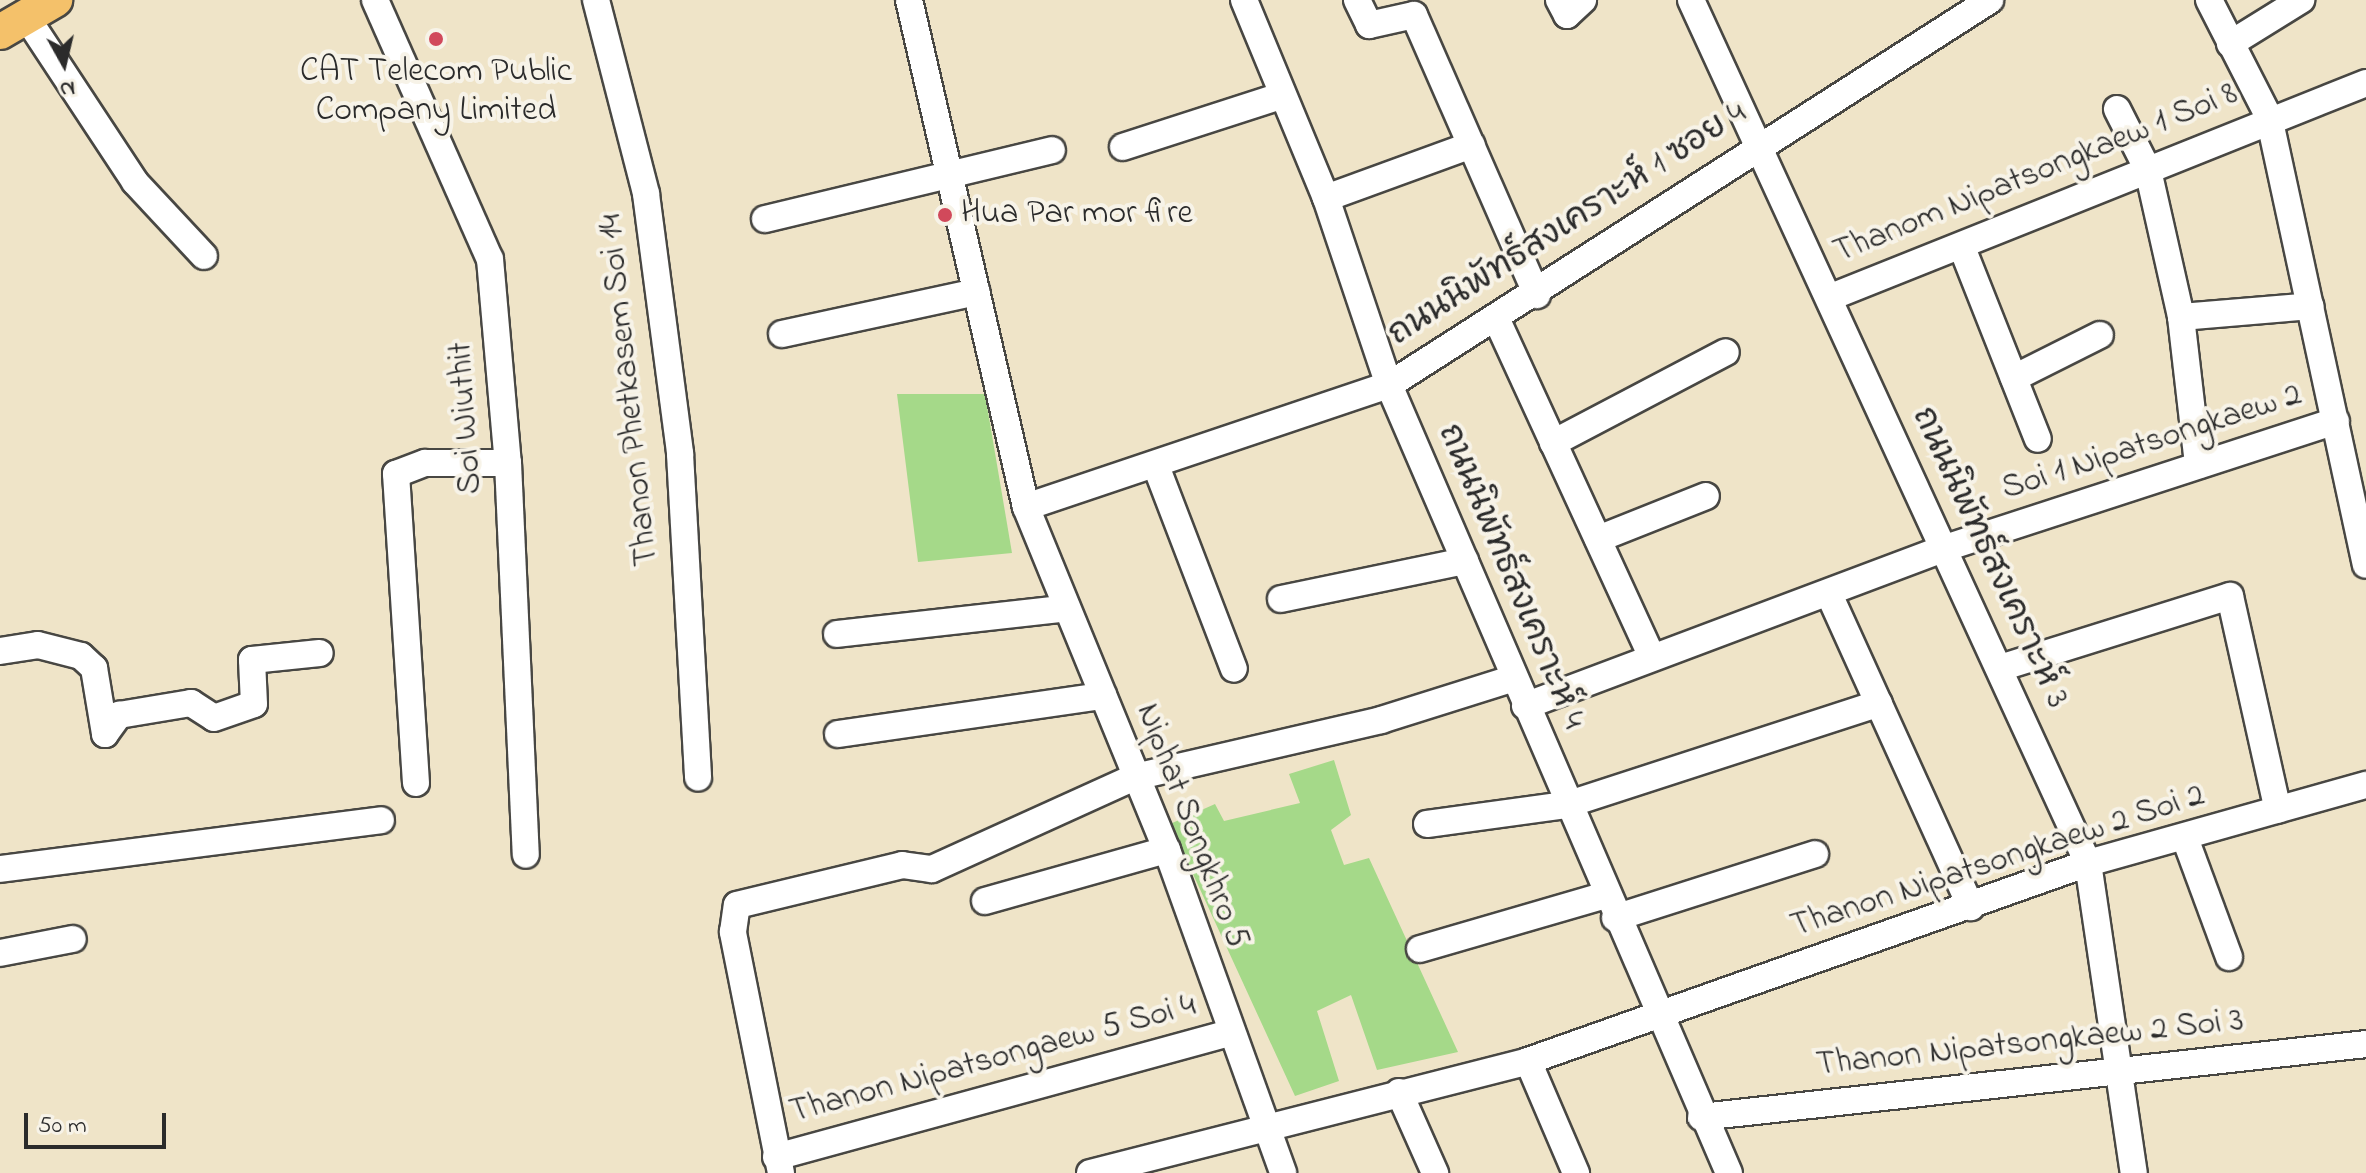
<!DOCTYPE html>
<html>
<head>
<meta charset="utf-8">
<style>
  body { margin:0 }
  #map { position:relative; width:2366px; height:1173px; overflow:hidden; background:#efe4c8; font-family:"Indie Flower","Playpen Sans Thai",sans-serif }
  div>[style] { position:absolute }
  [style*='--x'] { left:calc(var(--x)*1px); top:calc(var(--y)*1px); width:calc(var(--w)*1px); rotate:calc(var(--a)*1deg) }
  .green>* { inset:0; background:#a5d989 }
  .roads { filter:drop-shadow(2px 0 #484743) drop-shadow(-2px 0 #484743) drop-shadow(0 2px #484743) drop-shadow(0 -2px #484743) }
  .minor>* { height:26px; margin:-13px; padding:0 13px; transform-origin:13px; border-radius:13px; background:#fff }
  .major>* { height:34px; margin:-17px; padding:0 17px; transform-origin:17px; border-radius:17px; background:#f4c16a }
  .dots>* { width:22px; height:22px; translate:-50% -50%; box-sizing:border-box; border:4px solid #f7f3e8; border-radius:50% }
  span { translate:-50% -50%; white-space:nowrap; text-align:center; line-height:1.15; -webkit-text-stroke:8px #f7f3e8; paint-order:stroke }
  .poi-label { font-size:34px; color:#2b2b2b }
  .left { translate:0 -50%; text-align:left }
  .street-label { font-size:34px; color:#2b2b2b }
  .north { position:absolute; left:24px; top:24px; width:80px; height:80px; -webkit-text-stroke:6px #f7f3e8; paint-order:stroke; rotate:172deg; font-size:22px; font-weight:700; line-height:32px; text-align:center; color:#2b2b2b }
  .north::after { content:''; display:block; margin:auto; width:28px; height:36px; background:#2b2b2b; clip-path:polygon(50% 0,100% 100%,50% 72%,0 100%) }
  .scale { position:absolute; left:24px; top:1113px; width:142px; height:36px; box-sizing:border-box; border:4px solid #2b2b2b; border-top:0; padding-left:10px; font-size:24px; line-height:28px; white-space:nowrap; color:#2b2b2b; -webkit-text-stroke:6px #f7f3e8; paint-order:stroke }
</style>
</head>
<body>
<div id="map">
  <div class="green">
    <i style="clip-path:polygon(897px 394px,985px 394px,1012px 553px,918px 562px)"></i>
    <i style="clip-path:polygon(1334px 760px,1351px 815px,1331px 830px,1344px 865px,1369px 858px,1458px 1052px,1377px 1070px,1351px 995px,1317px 1011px,1339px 1081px,1295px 1096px,1170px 824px,1215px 804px,1224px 821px,1300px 803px,1289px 774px)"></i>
  </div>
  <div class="roads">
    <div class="minor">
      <i style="--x:375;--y:0;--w:283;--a:66.1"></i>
      <i style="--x:490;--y:259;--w:205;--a:85"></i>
      <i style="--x:508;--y:463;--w:392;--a:87.4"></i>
      <i style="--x:596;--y:0;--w:200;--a:75.5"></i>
      <i style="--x:646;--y:194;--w:262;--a:82.5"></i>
      <i style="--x:680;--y:454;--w:324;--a:86.8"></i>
      <i style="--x:909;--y:0;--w:520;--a:77.01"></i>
      <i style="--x:1026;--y:507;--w:371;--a:67.7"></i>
      <i style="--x:1167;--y:850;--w:343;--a:70.2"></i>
      <i style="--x:1244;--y:0;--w:214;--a:67.5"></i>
      <i style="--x:1326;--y:198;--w:197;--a:71.4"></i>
      <i style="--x:1389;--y:385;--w:858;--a:66.66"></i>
      <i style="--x:1357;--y:0;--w:28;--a:64"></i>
      <i style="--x:1369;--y:25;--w:46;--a:-12.5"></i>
      <i style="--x:1414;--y:15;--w:306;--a:66.3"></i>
      <i style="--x:1559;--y:0;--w:17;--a:62"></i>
      <i style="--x:1567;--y:15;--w:22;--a:-43"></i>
      <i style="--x:1691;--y:0;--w:950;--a:65.3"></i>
      <i style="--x:2088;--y:863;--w:313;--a:81.6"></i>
      <i style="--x:2209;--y:0;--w:131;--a:62.9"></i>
      <i style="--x:2269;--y:117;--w:458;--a:77.8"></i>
      <i style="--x:27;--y:18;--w:196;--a:56.6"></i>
      <i style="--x:135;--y:182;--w:101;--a:47"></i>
      <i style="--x:2230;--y:44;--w:84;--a:-31.8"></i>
      <i style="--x:2117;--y:109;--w:68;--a:63.1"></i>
      <i style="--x:2148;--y:170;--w:151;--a:77.3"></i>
      <i style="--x:2181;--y:317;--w:149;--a:83.4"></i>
      <i style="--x:1123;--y:147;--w:166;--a:-17.9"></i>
      <i style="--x:1326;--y:198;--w:155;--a:-20"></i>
      <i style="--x:765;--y:219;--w:295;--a:-13.5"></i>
      <i style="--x:1963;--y:250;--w:203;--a:68.4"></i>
      <i style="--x:1831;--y:297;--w:576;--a:-21.8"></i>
      <i style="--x:2181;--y:317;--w:130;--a:-4.8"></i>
      <i style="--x:1496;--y:318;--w:373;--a:65.3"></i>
      <i style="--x:782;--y:334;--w:199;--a:-12.2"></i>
      <i style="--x:2014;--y:378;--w:96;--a:-26.6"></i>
      <i style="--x:1553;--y:443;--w:195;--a:-27.7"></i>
      <i style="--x:1156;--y:466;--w:217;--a:69"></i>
      <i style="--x:1026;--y:507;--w:383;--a:-18.6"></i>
      <i style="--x:1389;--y:385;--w:714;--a:-32.64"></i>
      <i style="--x:1598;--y:539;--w:116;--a:-21.7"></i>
      <i style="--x:1829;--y:594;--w:344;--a:65.6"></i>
      <i style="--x:1281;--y:599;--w:188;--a:-11.7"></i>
      <i style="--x:837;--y:634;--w:231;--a:-6.4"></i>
      <i style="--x:0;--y:651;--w:38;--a:-9"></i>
      <i style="--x:38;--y:645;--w:44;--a:14.3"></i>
      <i style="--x:81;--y:656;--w:18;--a:43"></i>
      <i style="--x:94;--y:668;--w:67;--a:80.5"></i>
      <i style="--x:105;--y:734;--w:24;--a:-54"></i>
      <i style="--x:119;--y:715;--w:73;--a:-9.5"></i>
      <i style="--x:191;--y:703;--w:27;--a:33"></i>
      <i style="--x:214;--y:718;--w:42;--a:-19.3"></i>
      <i style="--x:254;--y:704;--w:44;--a:-92.6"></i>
      <i style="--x:252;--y:660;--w:68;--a:-5.9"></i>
      <i style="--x:2000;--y:668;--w:241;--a:-17.4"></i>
      <i style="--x:2230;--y:596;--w:219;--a:77.4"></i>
      <i style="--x:1525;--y:706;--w:449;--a:-20.6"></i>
      <i style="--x:1945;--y:548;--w:411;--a:-18"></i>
      <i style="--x:838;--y:734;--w:268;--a:-8.2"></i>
      <i style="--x:416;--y:783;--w:310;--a:-93.7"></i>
      <i style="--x:396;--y:474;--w:31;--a:-21"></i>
      <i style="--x:425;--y:463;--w:83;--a:0"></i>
      <i style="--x:1427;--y:824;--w:140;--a:-7.8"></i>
      <i style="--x:1566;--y:805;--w:329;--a:-18"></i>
      <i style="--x:2185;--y:838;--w:127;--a:69.7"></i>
      <i style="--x:0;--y:869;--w:384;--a:-7.3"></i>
      <i style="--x:985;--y:901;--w:189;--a:-15.7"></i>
      <i style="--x:1615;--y:918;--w:210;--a:-17.7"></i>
      <i style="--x:1420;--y:949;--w:194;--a:-16.2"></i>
      <i style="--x:0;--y:953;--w:74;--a:-10.9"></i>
      <i style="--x:1528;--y:1061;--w:122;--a:66.8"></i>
      <i style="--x:1399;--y:1092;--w:89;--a:66"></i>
      <i style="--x:1701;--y:1117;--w:669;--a:-6.26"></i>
      <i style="--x:776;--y:1157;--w:470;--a:-15.3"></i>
      <i style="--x:781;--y:1173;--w:246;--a:-101.3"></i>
      <i style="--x:733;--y:932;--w:27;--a:-82"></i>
      <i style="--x:737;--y:905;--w:170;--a:-13.6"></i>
      <i style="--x:902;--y:865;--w:30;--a:8"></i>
      <i style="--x:932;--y:869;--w:223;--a:-24.4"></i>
      <i style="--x:1135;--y:777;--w:253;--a:-13"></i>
      <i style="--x:1381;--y:720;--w:139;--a:-17.5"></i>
      <i style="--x:1090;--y:1173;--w:452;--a:-14.3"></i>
      <i style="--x:1528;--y:1061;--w:594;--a:-19.47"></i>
      <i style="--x:2088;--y:863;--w:289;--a:-15.7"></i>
    </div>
    <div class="major">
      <i style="--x:0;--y:32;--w:64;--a:-30.2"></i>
    </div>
  </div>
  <div class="dots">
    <i style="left:436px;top:39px;background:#d1495b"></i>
    <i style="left:945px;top:215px;background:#d1495b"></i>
  </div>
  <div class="poi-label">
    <span style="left:436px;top:92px">CAT Telecom Public<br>Company Limited</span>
    <span class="left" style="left:961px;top:215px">Hua Par mor fire</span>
  </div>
  <div class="street-label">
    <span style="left:2036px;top:174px;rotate:-22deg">Thanom Nipatsongkaew 1 Soi 8</span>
    <span style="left:1568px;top:225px;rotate:-33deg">ถนนนิพัทธ์สงเคราะห์ 1 ซอย 4</span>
    <span style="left:630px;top:390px;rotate:-96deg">Thanon Phetkasem Soi 14</span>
    <span style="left:467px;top:418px;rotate:-94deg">Soi Wiuthit</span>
    <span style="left:2152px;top:443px;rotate:-18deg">Soi 1 Nipatsongkaew 2</span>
    <span style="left:1989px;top:558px;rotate:65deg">ถนนนิพัทธ์สงเคราะห์ 3</span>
    <span style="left:1510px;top:577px;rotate:67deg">ถนนนิพัทธ์สงเคราะห์ 4</span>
    <span style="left:1191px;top:826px;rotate:69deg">Niphat Songkhro 5</span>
    <span style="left:1998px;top:862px;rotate:-18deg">Thanon Nipatsongkaew 2 Soi 2</span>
    <span style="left:2030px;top:1044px;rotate:-6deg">Thanon Nipatsongkaew 2 Soi 3</span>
    <span style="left:993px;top:1060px;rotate:-15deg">Thanon Nipatsongaew 5 Soi 4</span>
  </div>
  <div class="north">N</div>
  <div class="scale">50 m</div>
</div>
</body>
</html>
